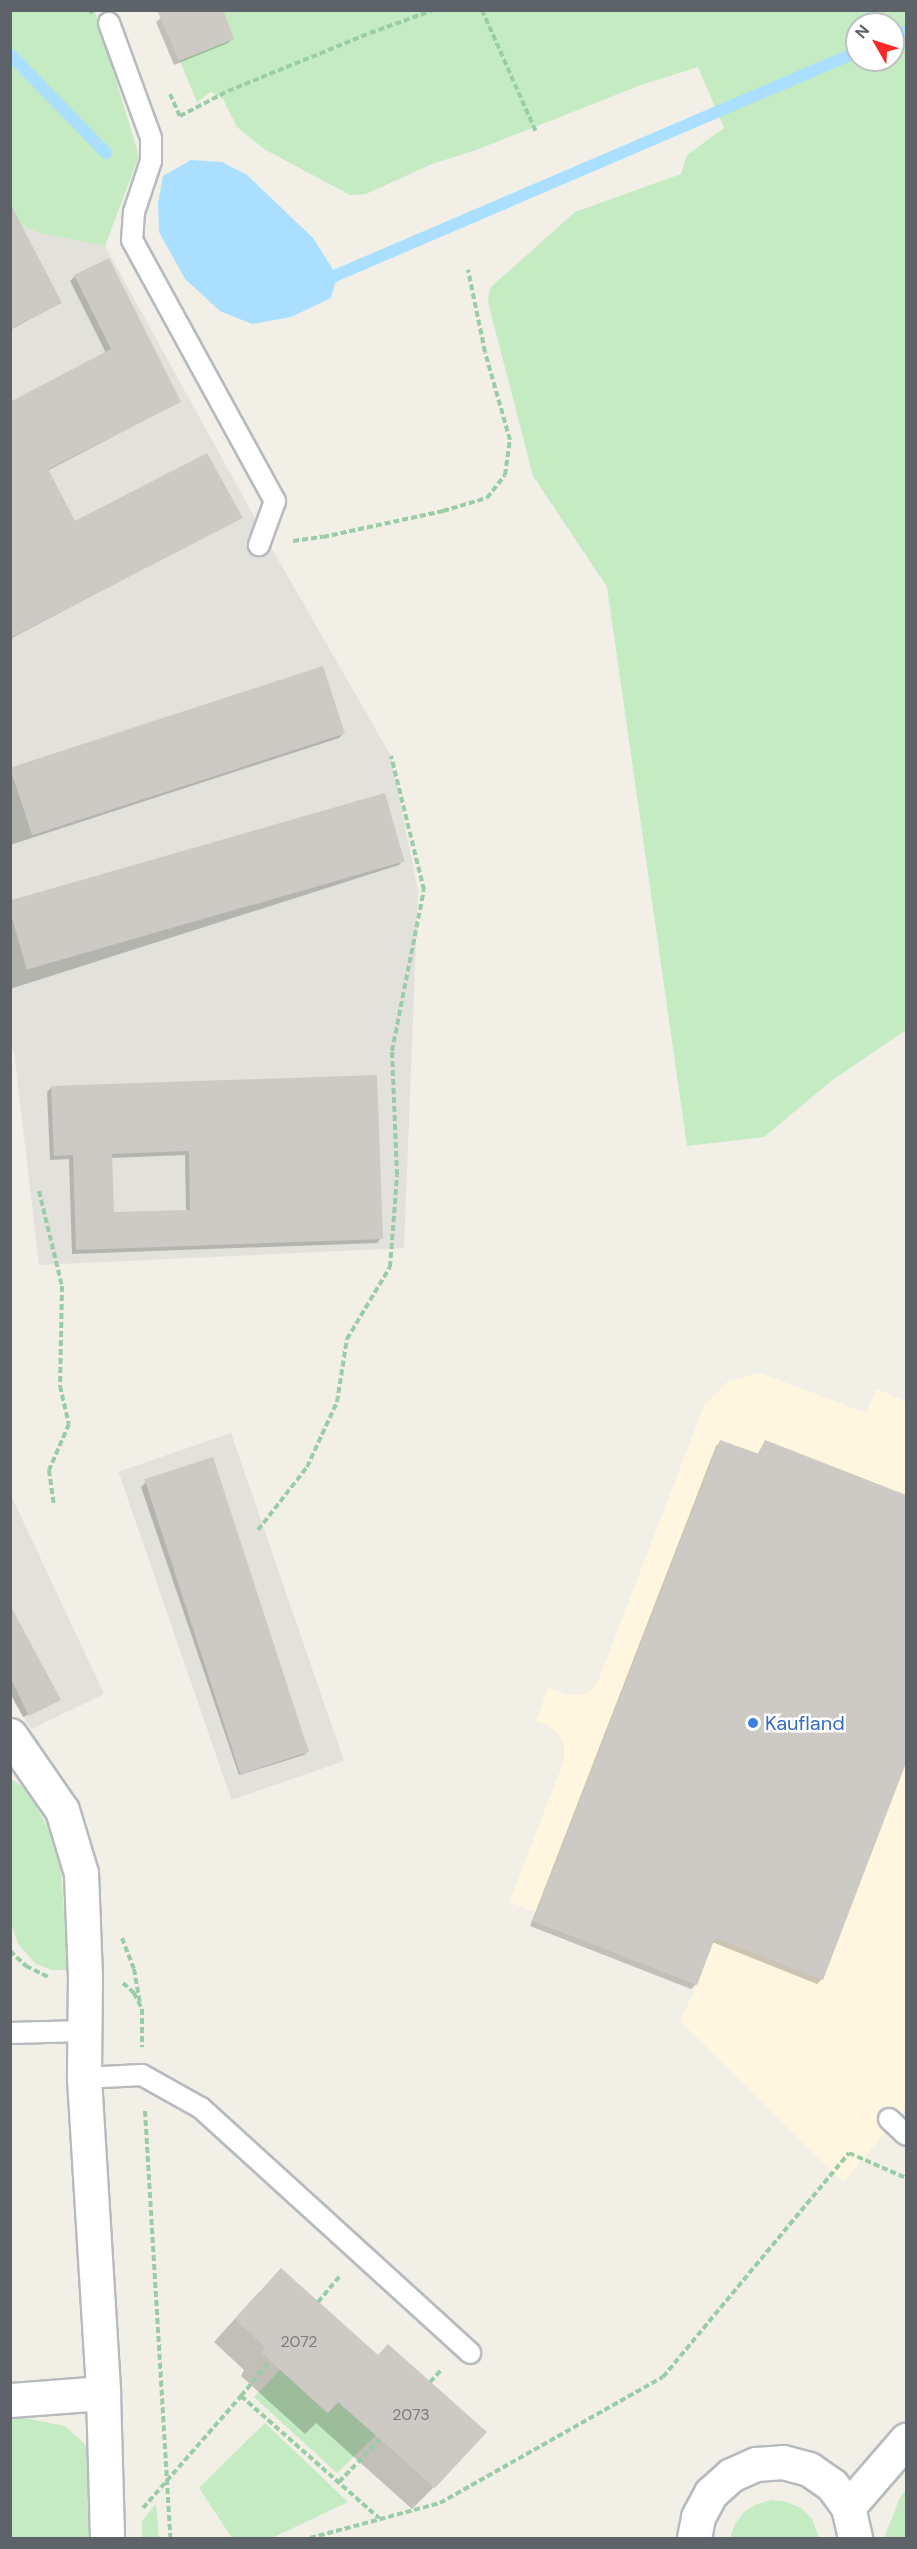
<!DOCTYPE html>
<html>
<head>
<meta charset="utf-8">
<style>
  body { margin:0 }
  #map { position:relative; width:917px; height:2549px; overflow:hidden; background:#f2efe7; font-family:"DM Sans",sans-serif }
  div>[style] { position:absolute }
  [style*='--x'] { left:calc(var(--x)*1px); top:calc(var(--y)*1px); width:calc(var(--w)*1px); rotate:calc(var(--a)*1deg) }
  .commercial>* { inset:0; background:#fff6df }
  .industrial>* { inset:0; background:#e2e1db; transform-origin:0 0 }
  .green>* { inset:0; background:#c4ebc2 }
  .water>* { inset:0; background:#aadfff }
  .shadow>* { inset:0; background:#0003 }
  .stream>* { height:12px; margin:-6px; padding:0 6px; transform-origin:6px; border-radius:6px; background:#aadfff }
  .building>* { inset:0; background:#cdc9c4; transform-origin:0 0 }
  .path>* { height:4px; margin-top:-2px; transform-origin:0; background:repeating-linear-gradient(90deg,#99cda5 0 6px,transparent 0 9px) }
  .roads { filter:drop-shadow(2px 0 #b7babf) drop-shadow(-2px 0 #b7babf) drop-shadow(0 2px #b7babf) drop-shadow(0 -2px #b7babf) }
  .service>* { height:20px; margin:-10px; padding:0 10px; transform-origin:10px; border-radius:10px; background:#fff }
  .minor>* { height:33px; margin:-16.5px; padding:0 16.5px; transform-origin:16.5px; border-radius:16.5px; background:#fff }
  .tertiary>* { height:33px; margin:-16.5px; padding:0 16.5px; transform-origin:16.5px; border-radius:16.5px; background:#fff }
  .dots>* { width:16px; height:16px; translate:-50% -50%; box-sizing:border-box; border:3px solid #fff; border-radius:50% }
  span { translate:-50% -50%; white-space:nowrap; text-align:center; line-height:1.15; -webkit-text-stroke:5px #fff; paint-order:stroke }
  .number-label { font-size:16px; color:#7a7c80 }
  .number-label span { -webkit-text-stroke-width:0 }
  .shop-label { font-size:20px; color:#366cbe }
  .left { translate:0 -50%; text-align:left }
  .frame { position:absolute; inset:0; border:12px solid #5e6369; pointer-events:none }
  .north { position:absolute; left:845px; top:12px; width:60px; height:60px; box-sizing:border-box; background:#fff; border:2px solid #bfc1c3; border-radius:50%; rotate:309deg; font-size:16px; font-weight:700; line-height:24px; text-align:center; color:#5e6369 }
  .north::after { content:''; display:block; margin:auto; width:21px; height:27px; background:#fa2925; clip-path:polygon(50% 0,100% 100%,50% 72%,0 100%) }
</style>
</head>
<body>
<div id="map">
  <div class="commercial">
    <i style="clip-path:polygon(760px 1373px,866px 1413px,876px 1389px,906px 1401px,906px 2108px,843px 2182px,680px 2021px,697px 1985px,534px 1921px,536px 1912px,509px 1902px,564px 1761px,564px 1745px,559px 1735px,548px 1725px,536px 1721px,548px 1688px,568px 1695px,584px 1694px,592px 1689px,599px 1679px,704px 1406px,727px 1382px)"></i>
  </div>
  <div class="industrial">
    <i style="clip-path:polygon(11px 221px,40px 233px,105px 246px,272px 549px,391px 756px,418px 891px,404px 1248px,39px 1265px,14px 1051px,11px 1047px)"></i>
    <i style="left:231px;top:1433px;width:347px;height:119px;rotate:71deg"></i>
    <i style="clip-path:polygon(10px 1493px,104px 1694px,31px 1729px,11px 1697px)"></i>
  </div>
  <div class="green">
    <i style="clip-path:polygon(10px 11px,95px 11px,139px 156px,105px 246px,40px 233px,11px 221px)"></i>
    <i style="clip-path:polygon(evenodd,159px 11px,906px 11px,906px 1030px,831px 1081px,764px 1137px,687px 1146px,607px 587px,533px 476px,488px 302px,490px 288px,575px 212px,681px 174px,687px 155px,724px 128px,698px 67px,641px 85px,476px 150px,432px 164px,366px 194px,350px 195px,264px 149px,237px 127px,223px 99px,211px 92px,197px 102px,159px 11px,857px 24px,893px 24px,893px 60px,857px 60px,857px 24px)"></i>
    <i style="clip-path:polygon(10px 1778px,23px 1787px,36px 1806px,52px 1836px,61px 1868px,68px 1970px,52px 1970px,36px 1964px,18px 1944px,12px 1927px)"></i>
    <i style="clip-path:polygon(280px 2370px,327px 2413px,344px 2396px,376px 2435px,337px 2473px,254px 2397px)"></i>
    <i style="clip-path:polygon(10px 2415px,65px 2426px,85px 2444px,89px 2458px,90px 2538px,11px 2538px)"></i>
    <i style="clip-path:polygon(265px 2423px,348px 2502px,272px 2538px,232px 2538px,199px 2488px)"></i>
    <i style="clip-path:polygon(906px 2489px,906px 2538px,884px 2538px,899px 2500px)"></i>
    <i style="clip-path:polygon(772px 2500px,787px 2502px,801px 2508px,812px 2519px,819px 2538px,730px 2538px,735px 2524px,744px 2512px,757px 2504px)"></i>
    <i style="clip-path:polygon(156px 2504px,159px 2538px,142px 2538px,142px 2521px)"></i>
  </div>
  <div class="water">
    <i style="clip-path:polygon(191px 160px,222px 162px,247px 175px,313px 238px,337px 276px,331px 298px,291px 317px,252px 324px,220px 311px,185px 279px,159px 232px,158px 203px,163px 176px)"></i>
  </div>
  <div class="shadow">
    <i style="clip-path:polygon(89px 10px,100px 10px,90px 14px)"></i>
    <i style="clip-path:polygon(161px 18px,233px 38px,228px 43px,174px 65px,156px 22px)"></i>
    <i style="clip-path:polygon(10px 247px,60px 303px,10px 330px)"></i>
    <i style="clip-path:polygon(75px 276px,179px 402px,47px 471px,74px 523px,241px 517px,10px 639px,10px 403px,106px 353px,70px 281px)"></i>
    <i style="clip-path:polygon(343px 734px,339px 738px,10px 845px,10px 769px)"></i>
    <i style="clip-path:polygon(403px 860px,399px 865px,10px 989px,10px 914px)"></i>
    <i style="clip-path:polygon(evenodd,52px 1087px,381px 1238px,377px 1243px,72px 1254px,69px 1159px,50px 1160px,47px 1092px,52px 1087px,185px 1155px,186px 1211px,113px 1214px,110px 1158px,185px 1155px)"></i>
    <i style="clip-path:polygon(765px 1441px,906px 1496px,906px 1762px,822px 1979px,817px 1984px,712px 1942px,696px 1984px,691px 1989px,530px 1926px,716px 1446px,721px 1442px,757px 1455px)"></i>
    <i style="clip-path:polygon(146px 1482px,309px 1750px,304px 1755px,239px 1775px,141px 1487px)"></i>
    <i style="clip-path:polygon(10px 1608px,59px 1700px,23px 1717px,10px 1693px)"></i>
    <i style="clip-path:polygon(259px 2292px,434px 2487px,412px 2509px,316px 2423px,305px 2434px,241px 2376px,244px 2370px,214px 2342px)"></i>
  </div>
  <div class="stream">
    <i style="--x:893;--y:36;--w:14;--a:-21"></i>
    <i style="--x:10;--y:54;--w:138;--a:45.9"></i>
    <i style="--x:325;--y:280;--w:579;--a:-23.2"></i>
  </div>
  <div class="building">
    <i style="clip-path:polygon(157px 10px,223px 10px,234px 39px,179px 61px)"></i>
    <i style="clip-path:polygon(10px 203px,62px 303px,10px 329px)"></i>
    <i style="clip-path:polygon(109px 258px,181px 402px,48px 469px,75px 521px,207px 453px,243px 518px,10px 638px,10px 402px,111px 349px,74px 275px)"></i>
    <i style="left:323px;top:666px;width:71px;height:329px;rotate:72deg"></i>
    <i style="left:385px;top:793px;width:71px;height:393px;rotate:74deg"></i>
    <i style="clip-path:polygon(evenodd,377px 1075px,383px 1239px,76px 1250px,73px 1155px,54px 1156px,51px 1086px,377px 1075px,189px 1151px,190px 1210px,114px 1212px,112px 1154px,189px 1151px)"></i>
    <i style="clip-path:polygon(720px 1440px,759px 1454px,765px 1440px,906px 1495px,906px 1763px,823px 1980px,715px 1938px,697px 1985px,533px 1921px)"></i>
    <i style="left:213px;top:1457px;width:310px;height:72px;rotate:72deg"></i>
    <i style="clip-path:polygon(10px 1605px,61px 1700px,29px 1716px,10px 1677px)"></i>
    <i style="clip-path:polygon(281px 2268px,378px 2355px,388px 2344px,487px 2432px,435px 2488px,338px 2402px,328px 2413px,262px 2353px,265px 2347px,235px 2319px)"></i>
  </div>
  <div class="path">
    <i style="--x:482;--y:10;--w:133;--a:66.1"></i>
    <i style="--x:170;--y:94;--w:24;--a:66"></i>
    <i style="--x:180;--y:116;--w:54;--a:-27.5"></i>
    <i style="--x:228;--y:91;--w:153;--a:-22.2"></i>
    <i style="--x:370;--y:33;--w:68;--a:-19.8"></i>
    <i style="--x:293;--y:541;--w:30;--a:-8"></i>
    <i style="--x:323;--y:537;--w:123;--a:-12.2"></i>
    <i style="--x:443;--y:511;--w:46;--a:-16.5"></i>
    <i style="--x:487;--y:498;--w:29;--a:-52"></i>
    <i style="--x:505;--y:475;--w:35;--a:-82"></i>
    <i style="--x:510;--y:440;--w:91;--a:-105.9"></i>
    <i style="--x:485;--y:352;--w:84;--a:-101.7"></i>
    <i style="--x:39;--y:1191;--w:98;--a:76.4"></i>
    <i style="--x:62;--y:1286;--w:100;--a:91.1"></i>
    <i style="--x:60;--y:1386;--w:39;--a:77"></i>
    <i style="--x:69;--y:1424;--w:50;--a:113.5"></i>
    <i style="--x:49;--y:1470;--w:35;--a:82"></i>
    <i style="--x:258;--y:1530;--w:80;--a:-52.1"></i>
    <i style="--x:307;--y:1467;--w:72;--a:-65.2"></i>
    <i style="--x:337;--y:1402;--w:64;--a:-81"></i>
    <i style="--x:347;--y:1339;--w:84;--a:-59.2"></i>
    <i style="--x:390;--y:1267;--w:92;--a:-85.6"></i>
    <i style="--x:397;--y:1175;--w:124;--a:-92.3"></i>
    <i style="--x:392;--y:1051;--w:164;--a:-78.8"></i>
    <i style="--x:424;--y:890;--w:138;--a:-103.8"></i>
    <i style="--x:122;--y:1938;--w:33;--a:69"></i>
    <i style="--x:134;--y:1969;--w:35;--a:80"></i>
    <i style="--x:10;--y:1951;--w:22;--a:43"></i>
    <i style="--x:26;--y:1966;--w:25;--a:26"></i>
    <i style="--x:123;--y:1983;--w:15;--a:42"></i>
    <i style="--x:134;--y:1993;--w:18;--a:63"></i>
    <i style="--x:142;--y:2009;--w:38;--a:90"></i>
    <i style="--x:145;--y:2111;--w:428;--a:86.6"></i>
    <i style="--x:318;--y:2302;--w:35;--a:-50"></i>
    <i style="--x:430;--y:2382;--w:18;--a:-47"></i>
    <i style="--x:241;--y:2396;--w:45;--a:-50.4"></i>
    <i style="--x:339;--y:2482;--w:59;--a:-46.4"></i>
    <i style="--x:143;--y:2508;--w:149;--a:-48.8"></i>
    <i style="--x:241;--y:2396;--w:184;--a:41.5"></i>
    <i style="--x:310;--y:2538;--w:135;--a:-15.1"></i>
    <i style="--x:440;--y:2503;--w:256;--a:-29.5"></i>
    <i style="--x:663;--y:2377;--w:291;--a:-50.3"></i>
    <i style="--x:849;--y:2153;--w:62;--a:23.7"></i>
  </div>
  <div class="roads">
    <div class="service">
      <i style="--x:109;--y:23;--w:122;--a:69.9"></i>
      <i style="--x:151;--y:138;--w:23;--a:90"></i>
      <i style="--x:151;--y:161;--w:54;--a:108.4"></i>
      <i style="--x:134;--y:212;--w:28;--a:94"></i>
      <i style="--x:132;--y:240;--w:298;--a:61.3"></i>
      <i style="--x:275;--y:501;--w:47;--a:110"></i>
      <i style="--x:10;--y:2033;--w:74;--a:-1.5"></i>
      <i style="--x:84;--y:2078;--w:58;--a:-3"></i>
      <i style="--x:142;--y:2075;--w:68;--a:29.2"></i>
      <i style="--x:201;--y:2108;--w:364;--a:42.3"></i>
      <i style="--x:889;--y:2119;--w:23;--a:43"></i>
    </div>
    <div class="minor">
      <i style="--x:10;--y:2400;--w:93;--a:-4.3"></i>
    </div>
    <div class="tertiary">
      <i style="--x:10;--y:1735;--w:91;--a:55.3"></i>
      <i style="--x:62;--y:1810;--w:66;--a:73.2"></i>
      <i style="--x:81;--y:1873;--w:103;--a:87.8"></i>
      <i style="--x:85;--y:1976;--w:102;--a:90.6"></i>
      <i style="--x:84;--y:2078;--w:316;--a:86.5"></i>
      <i style="--x:103;--y:2393;--w:145;--a:88.4"></i>
      <i style="--x:848;--y:2507;--w:89;--a:-49.1"></i>
      <i style="--x:694;--y:2538;--w:21;--a:-79"></i>
      <i style="--x:698;--y:2517;--w:27;--a:-62"></i>
      <i style="--x:711;--y:2493;--w:27;--a:-42"></i>
      <i style="--x:731;--y:2475;--w:27;--a:-24"></i>
      <i style="--x:756;--y:2464;--w:27;--a:-4"></i>
      <i style="--x:783;--y:2462;--w:27;--a:15"></i>
      <i style="--x:809;--y:2469;--w:28;--a:35"></i>
      <i style="--x:832;--y:2485;--w:27;--a:54"></i>
      <i style="--x:848;--y:2507;--w:32;--a:77"></i>
    </div>
  </div>
  <div class="dots">
    <i style="left:753px;top:1723px;background:#3f7fe0"></i>
  </div>
  <div class="number-label">
    <span style="left:299px;top:2342px">2072</span>
    <span style="left:411px;top:2415px">2073</span>
  </div>
  <div class="shop-label">
    <span class="left" style="left:765px;top:1723px">Kaufland</span>
  </div>
  <div class="frame"></div>
  <div class="north">N</div>
</div>
</body>
</html>
